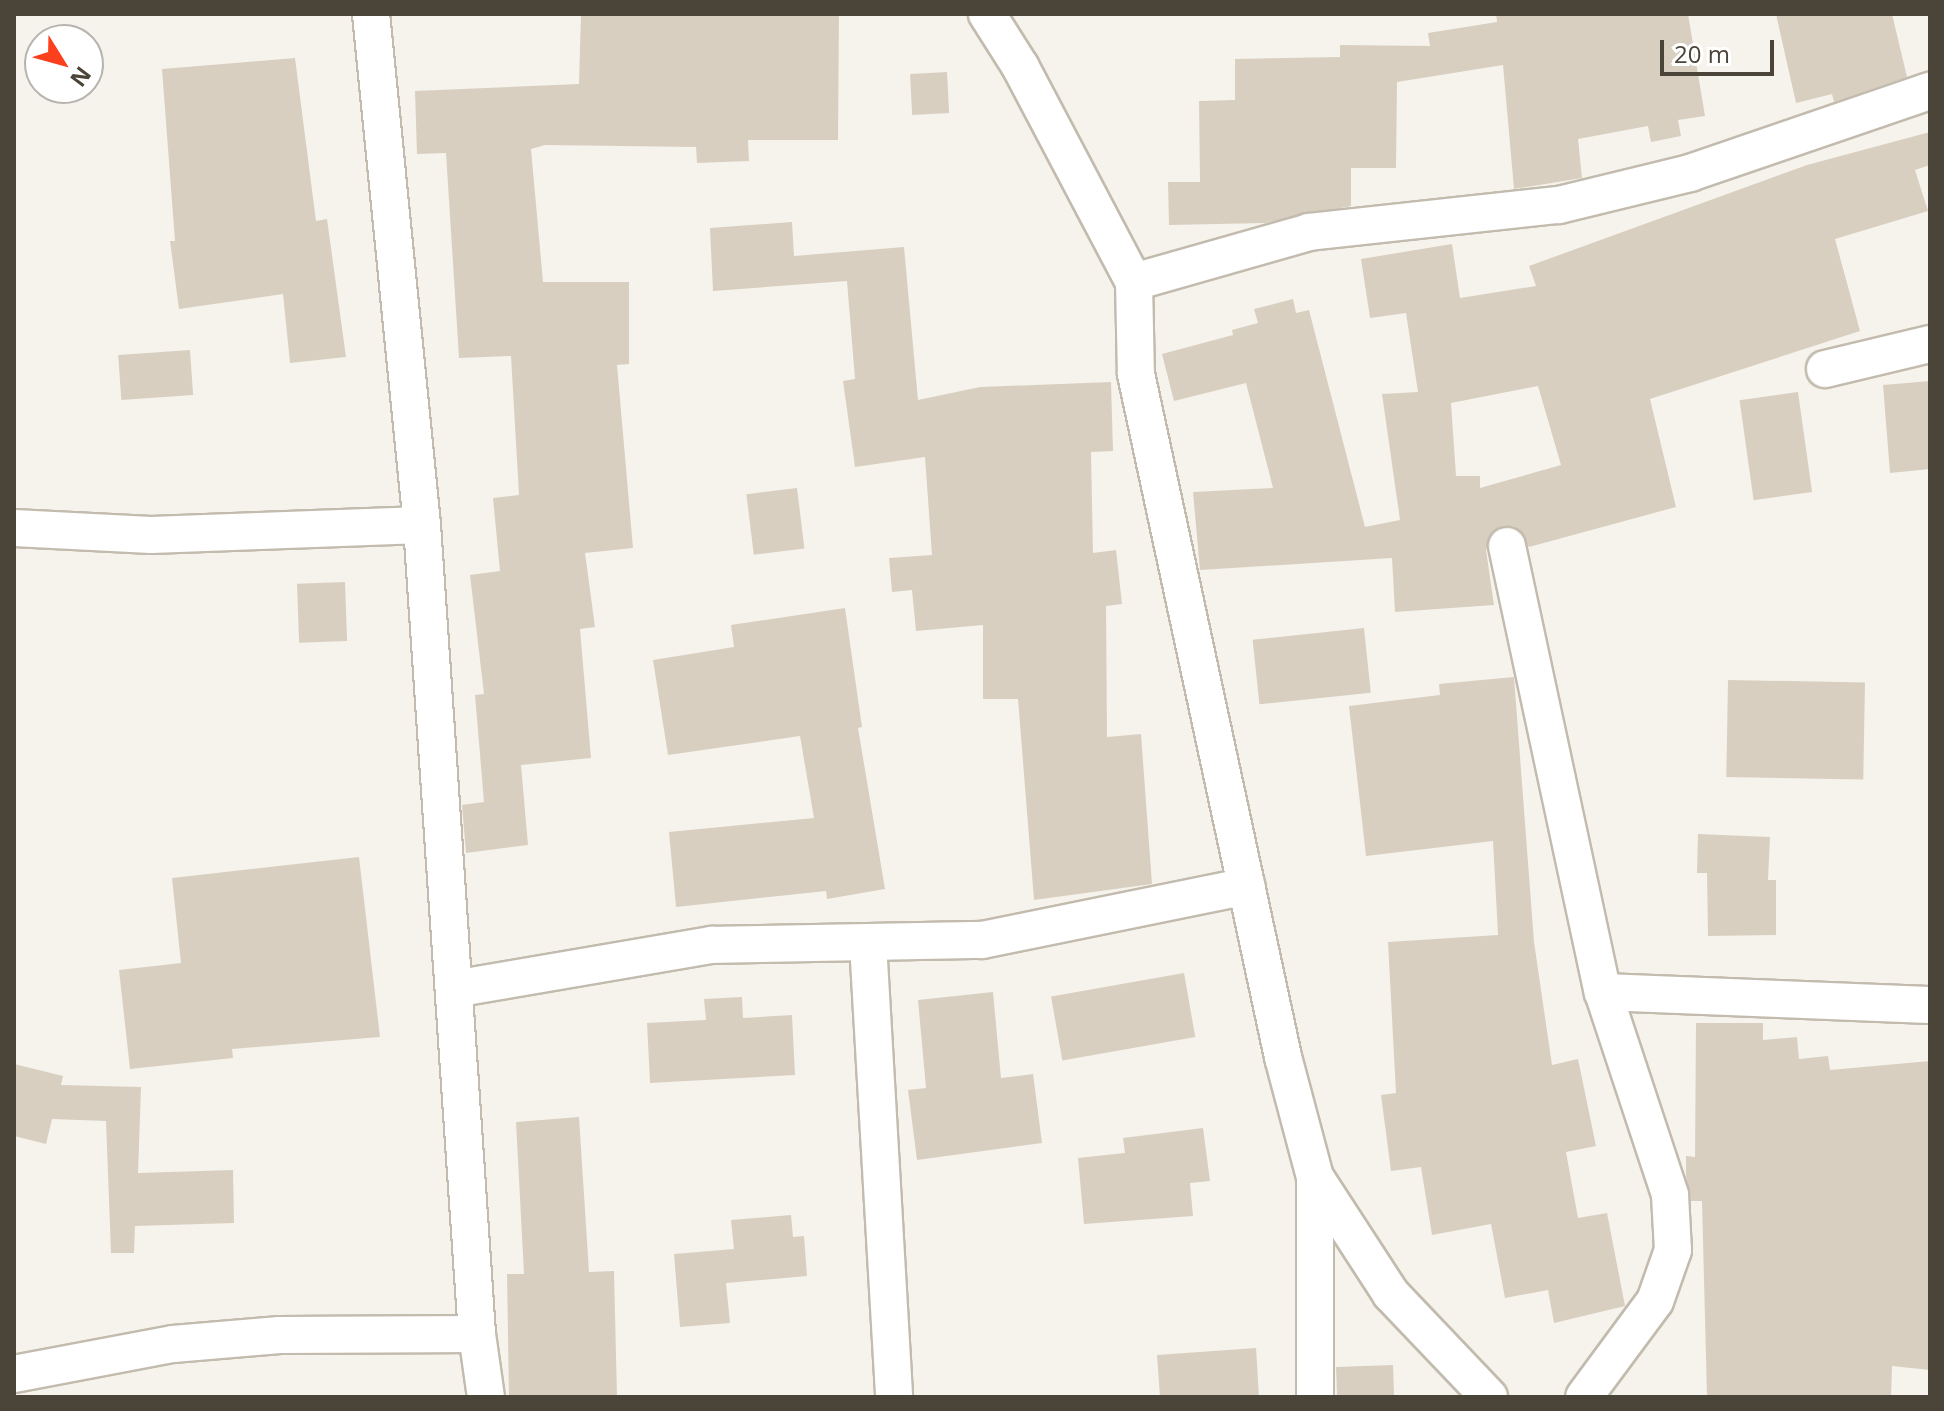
<!DOCTYPE html>
<html>
<head>
<meta charset="utf-8">
<style>
  body { margin:0 }
  #map { position:relative; width:1944px; height:1411px; overflow:hidden; background:#f6f3ec; font-family:"Open Sans",sans-serif }
  div>[style] { position:absolute }
  [style*='--x'] { left:calc(var(--x)*1px); top:calc(var(--y)*1px); width:calc(var(--w)*1px); rotate:calc(var(--a)*1deg) }
  .building>* { inset:0; background:#d8cfc1; transform-origin:0 0 }
  .roads { filter:drop-shadow(2px 0 #c2bbae) drop-shadow(-2px 0 #c2bbae) drop-shadow(0 2px #c2bbae) drop-shadow(0 -2px #c2bbae) }
  .minor>* { height:36px; margin:-18px; padding:0 18px; transform-origin:18px; border-radius:18px; background:#fff }
  span { translate:-50% -50%; white-space:nowrap; text-align:center; line-height:1.15; -webkit-text-stroke:7px #fff; paint-order:stroke }
  .frame { position:absolute; inset:0; border:16px solid #4b4439; pointer-events:none }
  .north { position:absolute; left:24px; top:24px; width:80px; height:80px; box-sizing:border-box; background:#fff; border:2px solid #b7b4b0; border-radius:50%; rotate:127deg; font-size:22px; font-weight:700; line-height:32px; text-align:center; color:#4b4439 }
  .north::after { content:''; display:block; margin:auto; width:28px; height:36px; background:#fc3f1d; clip-path:polygon(50% 0,100% 100%,50% 72%,0 100%) }
  .scale { position:absolute; left:1660px; top:40px; width:114px; height:36px; box-sizing:border-box; border:4px solid #4b4439; border-top:0; padding-left:10px; font-size:24px; line-height:28px; white-space:nowrap; color:#4b4439; -webkit-text-stroke:6px #fff; paint-order:stroke }
</style>
</head>
<body>
<div id="map">
  <div class="building">
    <i style="clip-path:polygon(581px 14px,839px 14px,838px 140px,748px 140px,749px 161px,697px 163px,696px 147px,545px 145px,531px 149px,543px 282px,629px 282px,629px 364px,617px 365px,633px 548px,585px 553px,595px 627px,580px 629px,591px 758px,521px 765px,528px 845px,466px 853px,462px 805px,484px 802px,475px 695px,484px 694px,470px 575px,500px 571px,493px 498px,519px 495px,511px 356px,459px 358px,446px 153px,417px 154px,415px 91px,579px 84px)"></i>
    <i style="clip-path:polygon(1496px 14px,1688px 14px,1705px 116px,1678px 120px,1681px 136px,1651px 142px,1648px 126px,1578px 139px,1582px 178px,1514px 189px,1503px 65px,1397px 82px,1396px 168px,1351px 168px,1351px 206px,1265px 223px,1169px 225px,1168px 182px,1200px 182px,1199px 101px,1235px 100px,1235px 59px,1340px 57px,1340px 45px,1430px 46px,1428px 33px,1497px 22px)"></i>
    <i style="clip-path:polygon(1776px 14px,1892px 14px,1907px 77px,1834px 102px,1832px 94px,1796px 103px)"></i>
    <i style="clip-path:polygon(295px 58px,316px 221px,327px 219px,346px 357px,290px 363px,283px 294px,179px 309px,170px 241px,175px 241px,162px 69px)"></i>
    <i style="left:947px;top:72px;width:41px;height:37px;rotate:87deg"></i>
    <i style="clip-path:polygon(evenodd,1930px 132px,1930px 165px,1915px 170px,1928px 211px,1835px 239px,1860px 331px,1650px 399px,1676px 507px,1529px 547px,1514px 526px,1494px 530px,1486px 550px,1494px 605px,1395px 612px,1392px 558px,1200px 570px,1193px 492px,1273px 488px,1246px 383px,1174px 401px,1162px 354px,1233px 335px,1232px 330px,1258px 323px,1254px 309px,1293px 299px,1296px 313px,1309px 310px,1365px 527px,1400px 520px,1382px 394px,1418px 392px,1406px 313px,1370px 318px,1361px 259px,1452px 244px,1460px 298px,1536px 286px,1529px 266px,1807px 165px,1930px 132px,1538px 386px,1561px 465px,1480px 488px,1480px 476px,1456px 476px,1451px 403px,1538px 386px)"></i>
    <i style="clip-path:polygon(792px 222px,794px 256px,904px 247px,918px 400px,980px 387px,1111px 382px,1113px 451px,1091px 452px,1093px 553px,1116px 550px,1122px 604px,1106px 606px,1107px 737px,1141px 734px,1152px 884px,1034px 900px,1018px 699px,983px 699px,983px 625px,916px 631px,912px 590px,892px 592px,889px 558px,932px 555px,925px 457px,855px 467px,843px 381px,855px 379px,847px 281px,713px 291px,710px 228px)"></i>
    <i style="left:190px;top:350px;width:45px;height:72px;rotate:86deg"></i>
    <i style="clip-path:polygon(1930px 381px,1930px 469px,1890px 473px,1883px 385px)"></i>
    <i style="left:1798px;top:392px;width:101px;height:59px;rotate:82deg"></i>
    <i style="left:797px;top:488px;width:61px;height:51px;rotate:83deg"></i>
    <i style="left:345px;top:582px;width:59px;height:48px;rotate:88deg"></i>
    <i style="clip-path:polygon(845px 608px,862px 727px,858px 728px,885px 889px,827px 899px,826px 891px,676px 907px,669px 832px,814px 818px,800px 736px,668px 755px,653px 660px,734px 647px,731px 625px)"></i>
    <i style="left:1364px;top:628px;width:65px;height:112px;rotate:84deg"></i>
    <i style="clip-path:polygon(1514px 677px,1534px 942px,1552px 1065px,1578px 1059px,1596px 1146px,1566px 1152px,1578px 1218px,1607px 1213px,1625px 1306px,1554px 1323px,1548px 1290px,1505px 1298px,1491px 1224px,1432px 1235px,1421px 1167px,1391px 1171px,1381px 1095px,1396px 1093px,1388px 942px,1498px 935px,1493px 841px,1366px 856px,1349px 706px,1440px 695px,1439px 684px)"></i>
    <i style="left:1728px;top:680px;width:137px;height:97px;rotate:1deg"></i>
    <i style="clip-path:polygon(1698px 834px,1770px 837px,1768px 880px,1776px 880px,1776px 935px,1708px 936px,1707px 873px,1697px 873px)"></i>
    <i style="clip-path:polygon(359px 857px,380px 1037px,232px 1049px,233px 1058px,130px 1069px,119px 970px,181px 963px,172px 878px)"></i>
    <i style="left:1184px;top:973px;width:65px;height:135px;rotate:80deg"></i>
    <i style="clip-path:polygon(993px 992px,1001px 1078px,1033px 1074px,1042px 1143px,917px 1160px,908px 1090px,926px 1088px,918px 1000px)"></i>
    <i style="clip-path:polygon(742px 997px,743px 1018px,792px 1015px,795px 1075px,650px 1083px,647px 1023px,706px 1020px,704px 999px)"></i>
    <i style="clip-path:polygon(1696px 1023px,1763px 1023px,1763px 1040px,1797px 1037px,1799px 1059px,1828px 1056px,1830px 1070px,1930px 1061px,1930px 1370px,1892px 1366px,1891px 1397px,1707px 1397px,1702px 1201px,1691px 1201px,1686px 1176px,1686px 1156px,1695px 1157px)"></i>
    <i style="clip-path:polygon(14px 1064px,63px 1076px,61px 1085px,141px 1087px,138px 1173px,233px 1170px,234px 1223px,135px 1226px,134px 1253px,111px 1253px,106px 1121px,52px 1119px,46px 1144px,14px 1136px)"></i>
    <i style="clip-path:polygon(579px 1117px,589px 1272px,614px 1271px,617px 1397px,509px 1397px,507px 1274px,524px 1274px,516px 1122px)"></i>
    <i style="clip-path:polygon(1203px 1128px,1210px 1181px,1190px 1183px,1193px 1216px,1084px 1224px,1078px 1158px,1125px 1153px,1123px 1138px)"></i>
    <i style="clip-path:polygon(791px 1215px,793px 1237px,804px 1236px,807px 1276px,726px 1283px,730px 1323px,680px 1327px,674px 1254px,734px 1249px,731px 1220px)"></i>
    <i style="clip-path:polygon(1256px 1348px,1259px 1397px,1160px 1397px,1157px 1355px)"></i>
    <i style="left:1393px;top:1365px;width:32px;height:57px;rotate:88deg"></i>
  </div>
  <div class="roads">
    <div class="minor">
      <i style="--x:371;--y:14;--w:514;--a:84.3"></i>
      <i style="--x:422;--y:525;--w:811;--a:86.11"></i>
      <i style="--x:477;--y:1334;--w:64;--a:81.9"></i>
      <i style="--x:987;--y:14;--w:62;--a:57.6"></i>
      <i style="--x:1020;--y:66;--w:244;--a:62.2"></i>
      <i style="--x:1134;--y:282;--w:92;--a:88.8"></i>
      <i style="--x:1136;--y:374;--w:699;--a:77.85"></i>
      <i style="--x:1283;--y:1057;--w:124;--a:75.1"></i>
      <i style="--x:1315;--y:1177;--w:140;--a:57"></i>
      <i style="--x:1391;--y:1294;--w:142;--a:46.4"></i>
      <i style="--x:1134;--y:282;--w:182;--a:-15.9"></i>
      <i style="--x:1309;--y:232;--w:251;--a:-6.2"></i>
      <i style="--x:1559;--y:205;--w:135;--a:-13.7"></i>
      <i style="--x:1690;--y:173;--w:254;--a:-18.9"></i>
      <i style="--x:1825;--y:369;--w:108;--a:-13.4"></i>
      <i style="--x:14;--y:528;--w:137;--a:2.9"></i>
      <i style="--x:151;--y:535;--w:271;--a:-2.1"></i>
      <i style="--x:1507;--y:546;--w:456;--a:77.9"></i>
      <i style="--x:1603;--y:992;--w:214;--a:71.7"></i>
      <i style="--x:1670;--y:1195;--w:55;--a:86.9"></i>
      <i style="--x:1673;--y:1250;--w:54;--a:109.4"></i>
      <i style="--x:1655;--y:1301;--w:119;--a:126.5"></i>
      <i style="--x:868;--y:943;--w:455;--a:86.7"></i>
      <i style="--x:454;--y:989;--w:262;--a:-9.7"></i>
      <i style="--x:712;--y:945;--w:270;--a:-1.1"></i>
      <i style="--x:982;--y:940;--w:270;--a:-11.5"></i>
      <i style="--x:1603;--y:992;--w:327;--a:2.3"></i>
      <i style="--x:1315;--y:1177;--w:220;--a:90"></i>
      <i style="--x:14;--y:1374;--w:162;--a:-10.7"></i>
      <i style="--x:173;--y:1344;--w:107;--a:-4.8"></i>
      <i style="--x:280;--y:1335;--w:197;--a:-0.3"></i>
    </div>
  </div>
  <div class="frame"></div>
  <div class="north">N</div>
  <div class="scale">20 m</div>
</div>
</body>
</html>
